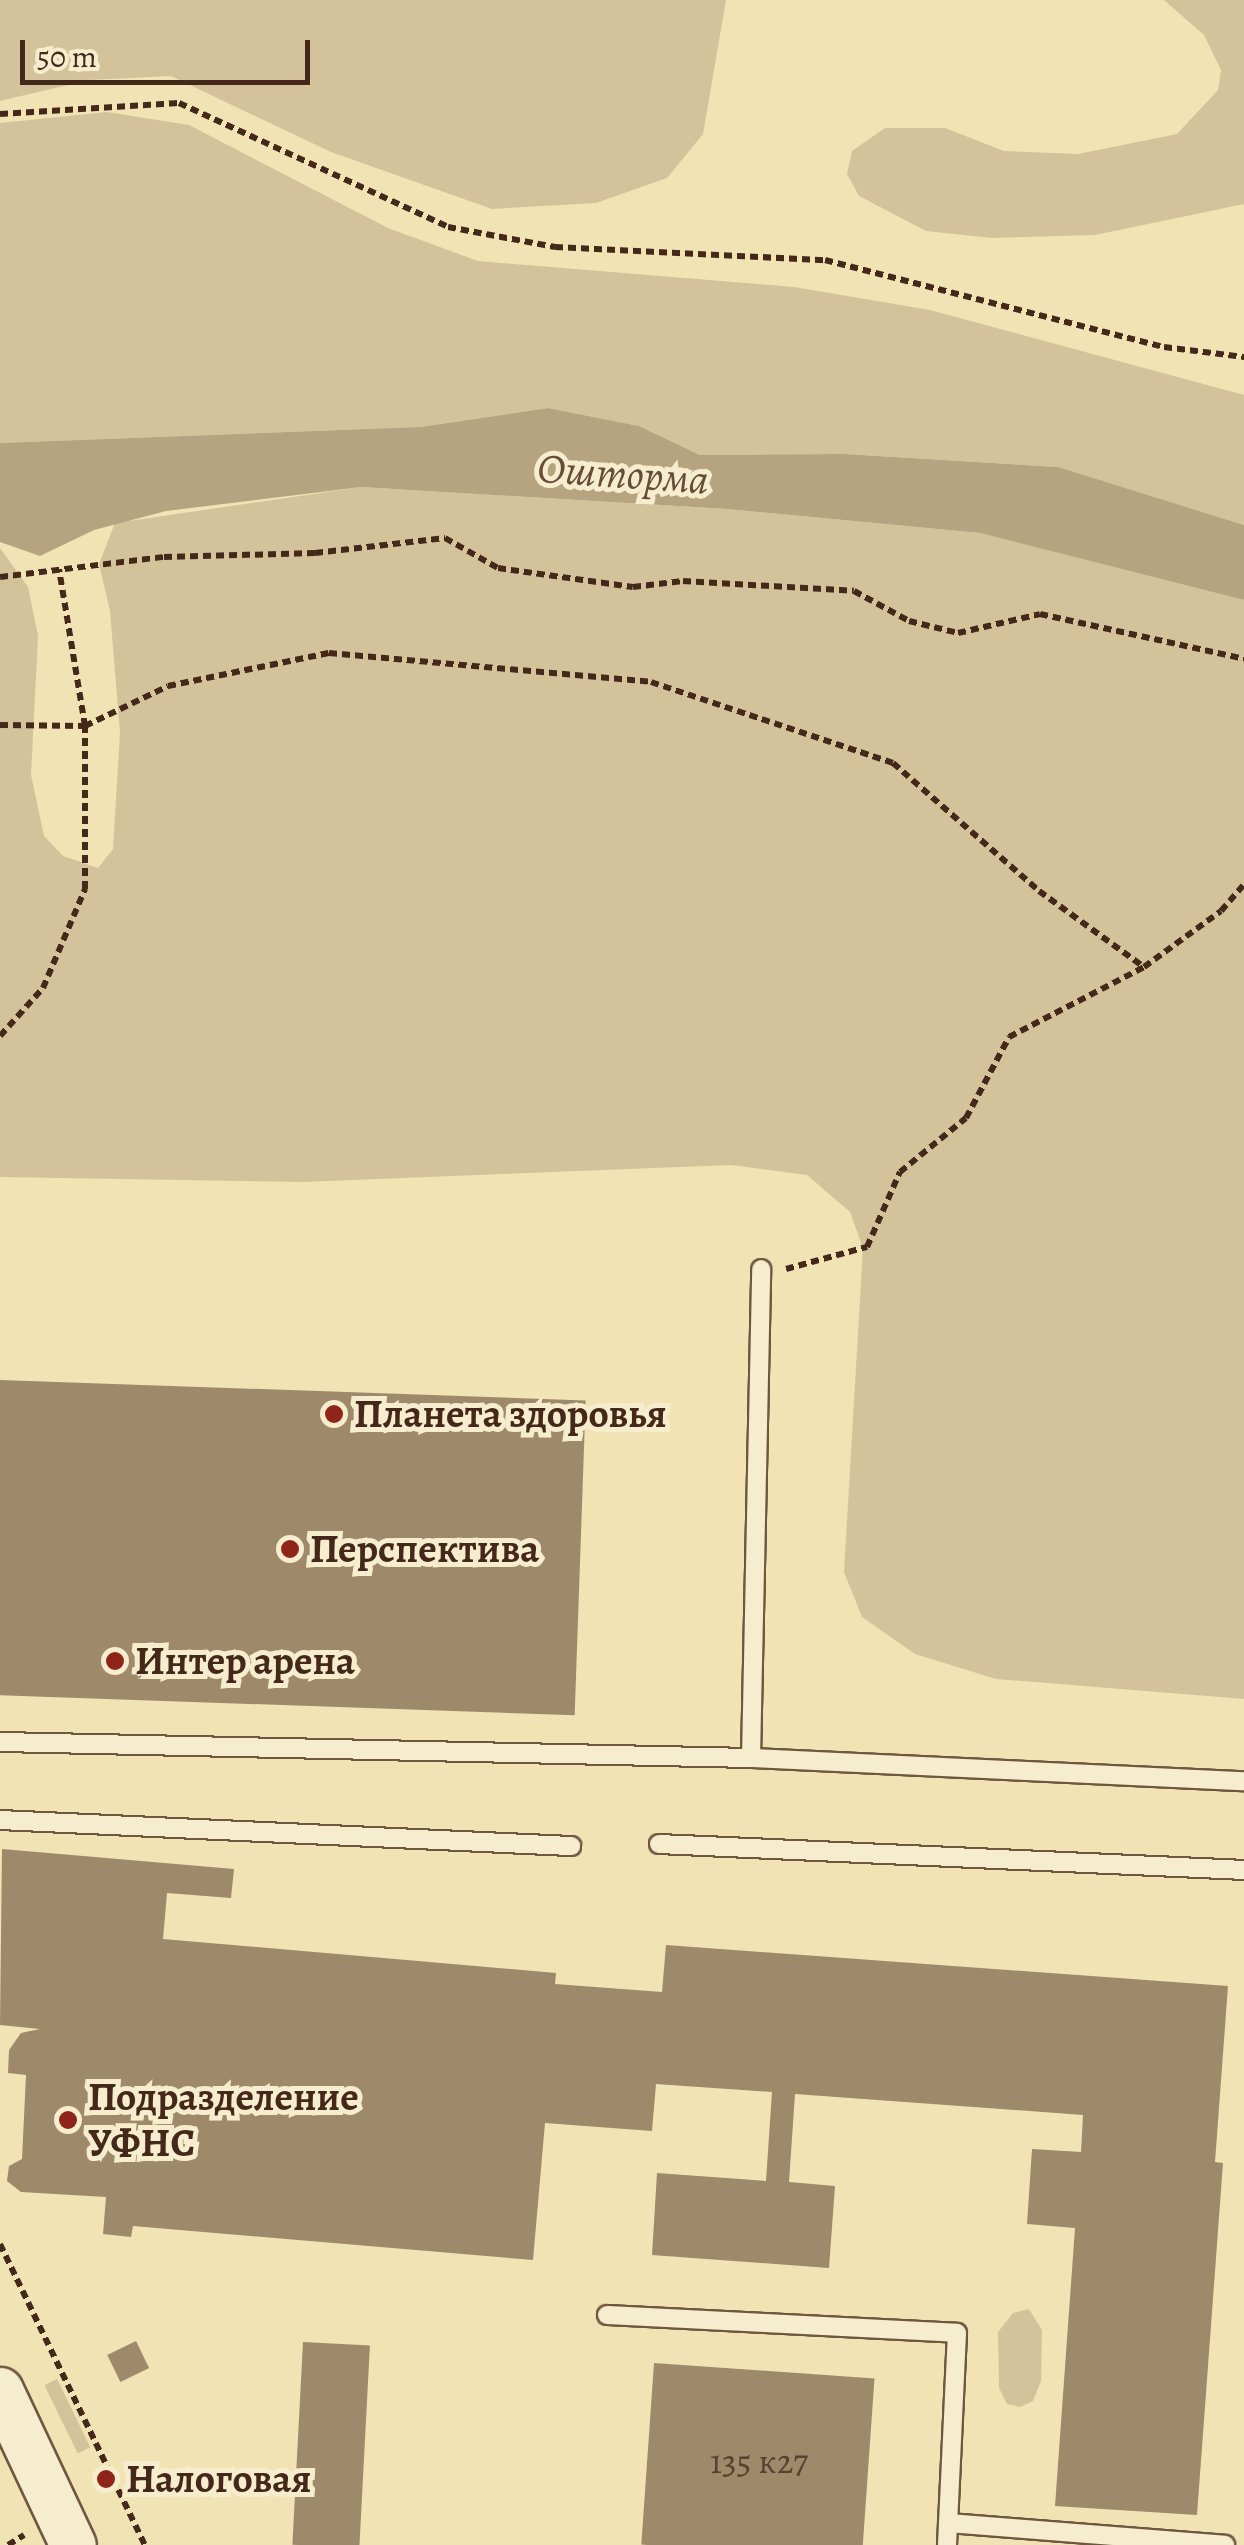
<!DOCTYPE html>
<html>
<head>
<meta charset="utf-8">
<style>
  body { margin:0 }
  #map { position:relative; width:1244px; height:2545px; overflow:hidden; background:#f1e3b4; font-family:Alegreya,serif }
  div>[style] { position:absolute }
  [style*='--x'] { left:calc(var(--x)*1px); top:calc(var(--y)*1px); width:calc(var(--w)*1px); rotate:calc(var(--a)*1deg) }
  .green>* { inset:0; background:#d4c39a; transform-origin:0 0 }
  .water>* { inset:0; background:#b6a380 }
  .building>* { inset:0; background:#9e896a; transform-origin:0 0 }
  .path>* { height:6px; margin-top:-3px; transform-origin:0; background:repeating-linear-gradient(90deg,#44281a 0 8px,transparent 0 13px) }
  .roads { filter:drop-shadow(2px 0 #6f5740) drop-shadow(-2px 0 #6f5740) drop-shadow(0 2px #6f5740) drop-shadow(0 -2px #6f5740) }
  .service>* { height:18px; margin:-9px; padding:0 9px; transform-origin:9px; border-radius:9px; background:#f6edce }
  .tertiary>* { height:45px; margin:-22.5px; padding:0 22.5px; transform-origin:22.5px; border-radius:22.5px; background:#f6edce }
  .dots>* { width:28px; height:28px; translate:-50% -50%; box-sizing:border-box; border:5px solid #f6edce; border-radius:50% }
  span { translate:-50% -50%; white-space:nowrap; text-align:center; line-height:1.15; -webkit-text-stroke:10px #f6edce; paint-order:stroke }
  .number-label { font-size:35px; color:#5a402e }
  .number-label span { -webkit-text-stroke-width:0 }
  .poi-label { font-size:40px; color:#44281a; font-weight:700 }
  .left { translate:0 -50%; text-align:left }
  .water-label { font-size:42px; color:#664d39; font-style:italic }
  .scale { position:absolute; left:20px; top:40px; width:290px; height:45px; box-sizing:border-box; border:5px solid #44281a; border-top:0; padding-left:12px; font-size:30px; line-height:35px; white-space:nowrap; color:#44281a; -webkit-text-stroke:8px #f6edce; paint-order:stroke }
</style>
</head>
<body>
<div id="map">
  <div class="green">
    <i style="clip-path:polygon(0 0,726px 0,703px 134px,667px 178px,596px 203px,492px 209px,331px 152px,171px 76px,89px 80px,0 101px)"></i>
    <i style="clip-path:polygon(1164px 0,1244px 0,1244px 204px,1095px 235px,992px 238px,926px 231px,859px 196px,847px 174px,852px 151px,885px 128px,945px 128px,1004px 151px,1078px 154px,1177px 134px,1218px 90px,1221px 70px,1204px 35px)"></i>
    <i style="clip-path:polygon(107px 112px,189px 125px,388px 228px,478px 261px,794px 287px,930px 310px,1244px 395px,1244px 525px,1057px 467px,844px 454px,700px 455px,639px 426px,548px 408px,420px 427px,0 443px,0 123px)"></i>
    <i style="clip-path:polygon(361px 487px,727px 509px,980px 533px,1244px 600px,1244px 1699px,996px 1679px,915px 1654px,862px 1617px,844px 1572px,863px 1248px,850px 1212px,807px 1175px,731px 1165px,303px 1182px,0 1177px,0 548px,28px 587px,38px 636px,31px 775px,44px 836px,63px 856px,98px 868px,113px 849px,120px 733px,110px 611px,99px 564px,115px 523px)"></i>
    <i style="clip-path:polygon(1029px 2309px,1042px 2330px,1041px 2381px,1033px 2401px,1020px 2407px,1007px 2404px,999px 2388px,998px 2332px,1013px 2313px)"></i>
    <i style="left:57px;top:2379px;width:76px;height:14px;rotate:64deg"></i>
  </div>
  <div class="water">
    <i style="clip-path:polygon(548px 408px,639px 426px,700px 455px,844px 454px,1058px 467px,1244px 525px,1244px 600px,980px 533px,727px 509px,361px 487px,166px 511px,94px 530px,40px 556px,0 542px,0 443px,420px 427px)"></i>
  </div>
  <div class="building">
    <i style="left:0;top:1380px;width:586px;height:315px;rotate:2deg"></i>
    <i style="clip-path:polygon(2px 1849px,234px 1869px,231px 1898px,167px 1893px,163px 1939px,556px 1973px,555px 1984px,662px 1992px,666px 1945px,1228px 1986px,1215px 2162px,1223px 2163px,1197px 2515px,1055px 2506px,1075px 2228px,1027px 2224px,1032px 2149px,1081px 2152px,1083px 2115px,795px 2094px,789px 2182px,835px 2186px,829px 2268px,652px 2255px,657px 2173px,766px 2181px,772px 2092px,656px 2084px,652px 2131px,545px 2123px,533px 2260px,133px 2226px,131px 2237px,103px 2234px,106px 2197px,21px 2192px,7px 2181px,9px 2166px,22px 2159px,26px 2075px,8px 2073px,9px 2050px,21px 2033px,40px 2029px,0 2025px)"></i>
    <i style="left:136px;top:2341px;width:30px;height:32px;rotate:64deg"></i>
    <i style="left:303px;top:2342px;width:67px;height:203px;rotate:3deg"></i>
    <i style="left:654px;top:2363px;width:221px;height:182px;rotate:4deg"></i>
  </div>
  <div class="path">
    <i style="--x:0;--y:114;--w:179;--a:-3.5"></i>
    <i style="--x:179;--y:103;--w:296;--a:24.7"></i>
    <i style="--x:448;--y:227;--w:109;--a:10.6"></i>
    <i style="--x:555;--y:247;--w:270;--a:2.8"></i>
    <i style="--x:825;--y:260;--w:350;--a:14.4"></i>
    <i style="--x:1164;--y:347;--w:81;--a:7.1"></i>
    <i style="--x:0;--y:577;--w:165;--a:-7"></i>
    <i style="--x:164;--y:557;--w:151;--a:-1.5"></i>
    <i style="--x:315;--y:553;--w:131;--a:-6.6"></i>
    <i style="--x:445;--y:538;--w:61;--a:29.5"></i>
    <i style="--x:498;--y:568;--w:136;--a:8"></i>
    <i style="--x:633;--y:587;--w:50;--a:-6.8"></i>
    <i style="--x:683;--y:581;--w:171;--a:3.3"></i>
    <i style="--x:854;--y:591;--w:63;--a:28.6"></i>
    <i style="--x:909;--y:621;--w:50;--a:13.8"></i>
    <i style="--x:958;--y:633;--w:84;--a:-13"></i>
    <i style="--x:1040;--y:614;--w:209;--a:12.4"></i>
    <i style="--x:0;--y:725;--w:85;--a:0.7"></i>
    <i style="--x:85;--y:726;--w:92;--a:-25.7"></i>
    <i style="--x:168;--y:686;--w:164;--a:-11.6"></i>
    <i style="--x:329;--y:653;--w:323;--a:5.1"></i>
    <i style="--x:651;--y:682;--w:255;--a:18.5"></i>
    <i style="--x:893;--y:763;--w:194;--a:41.2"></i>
    <i style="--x:1039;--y:891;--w:130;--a:35.9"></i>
    <i style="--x:1144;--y:967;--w:95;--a:-36"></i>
    <i style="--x:1221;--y:911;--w:35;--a:-49"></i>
    <i style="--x:0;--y:1036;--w:64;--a:-48.1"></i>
    <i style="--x:43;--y:988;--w:108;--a:-67"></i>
    <i style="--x:85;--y:889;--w:163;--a:-90"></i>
    <i style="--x:85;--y:726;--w:159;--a:-99.4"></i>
    <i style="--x:786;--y:1269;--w:84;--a:-15.2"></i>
    <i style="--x:867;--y:1247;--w:82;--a:-66.3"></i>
    <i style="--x:900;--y:1172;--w:85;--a:-39.3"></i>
    <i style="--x:966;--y:1118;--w:92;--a:-62"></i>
    <i style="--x:1009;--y:1037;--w:152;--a:-27.4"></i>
    <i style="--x:0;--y:2244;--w:334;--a:64.3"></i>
    <i style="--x:8;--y:2545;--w:19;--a:-32"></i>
  </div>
  <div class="roads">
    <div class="service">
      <i style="--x:0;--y:1742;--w:751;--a:1.22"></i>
      <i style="--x:751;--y:1758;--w:494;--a:2.7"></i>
      <i style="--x:751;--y:1758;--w:489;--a:-88.8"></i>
      <i style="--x:0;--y:1820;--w:572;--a:2.61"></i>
      <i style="--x:659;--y:1844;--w:586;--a:2.54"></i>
      <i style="--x:607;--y:2315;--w:350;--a:2.9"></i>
      <i style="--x:957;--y:2333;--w:212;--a:92.7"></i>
      <i style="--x:948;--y:2523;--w:278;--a:4.5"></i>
    </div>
    <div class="tertiary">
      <i style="--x:0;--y:2390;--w:171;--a:64.8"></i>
    </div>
  </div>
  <div class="dots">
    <i style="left:334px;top:1414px;background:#8f2418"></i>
    <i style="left:290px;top:1549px;background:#8f2418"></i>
    <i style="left:115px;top:1661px;background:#8f2418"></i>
    <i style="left:68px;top:2120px;background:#8f2418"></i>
    <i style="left:106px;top:2479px;background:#8f2418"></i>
  </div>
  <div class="number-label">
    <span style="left:759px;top:2461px">135 к27</span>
  </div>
  <div class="poi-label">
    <span class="left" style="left:354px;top:1414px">Планета здоровья</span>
    <span class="left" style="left:310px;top:1549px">Перспектива</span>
    <span class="left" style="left:135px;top:1661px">Интер арена</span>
    <span class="left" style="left:88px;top:2120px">Подразделение<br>УФНС</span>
    <span class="left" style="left:126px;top:2479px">Налоговая</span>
  </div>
  <div class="water-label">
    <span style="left:623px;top:474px;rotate:4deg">Ошторма</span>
  </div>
  <div class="scale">50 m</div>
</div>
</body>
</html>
